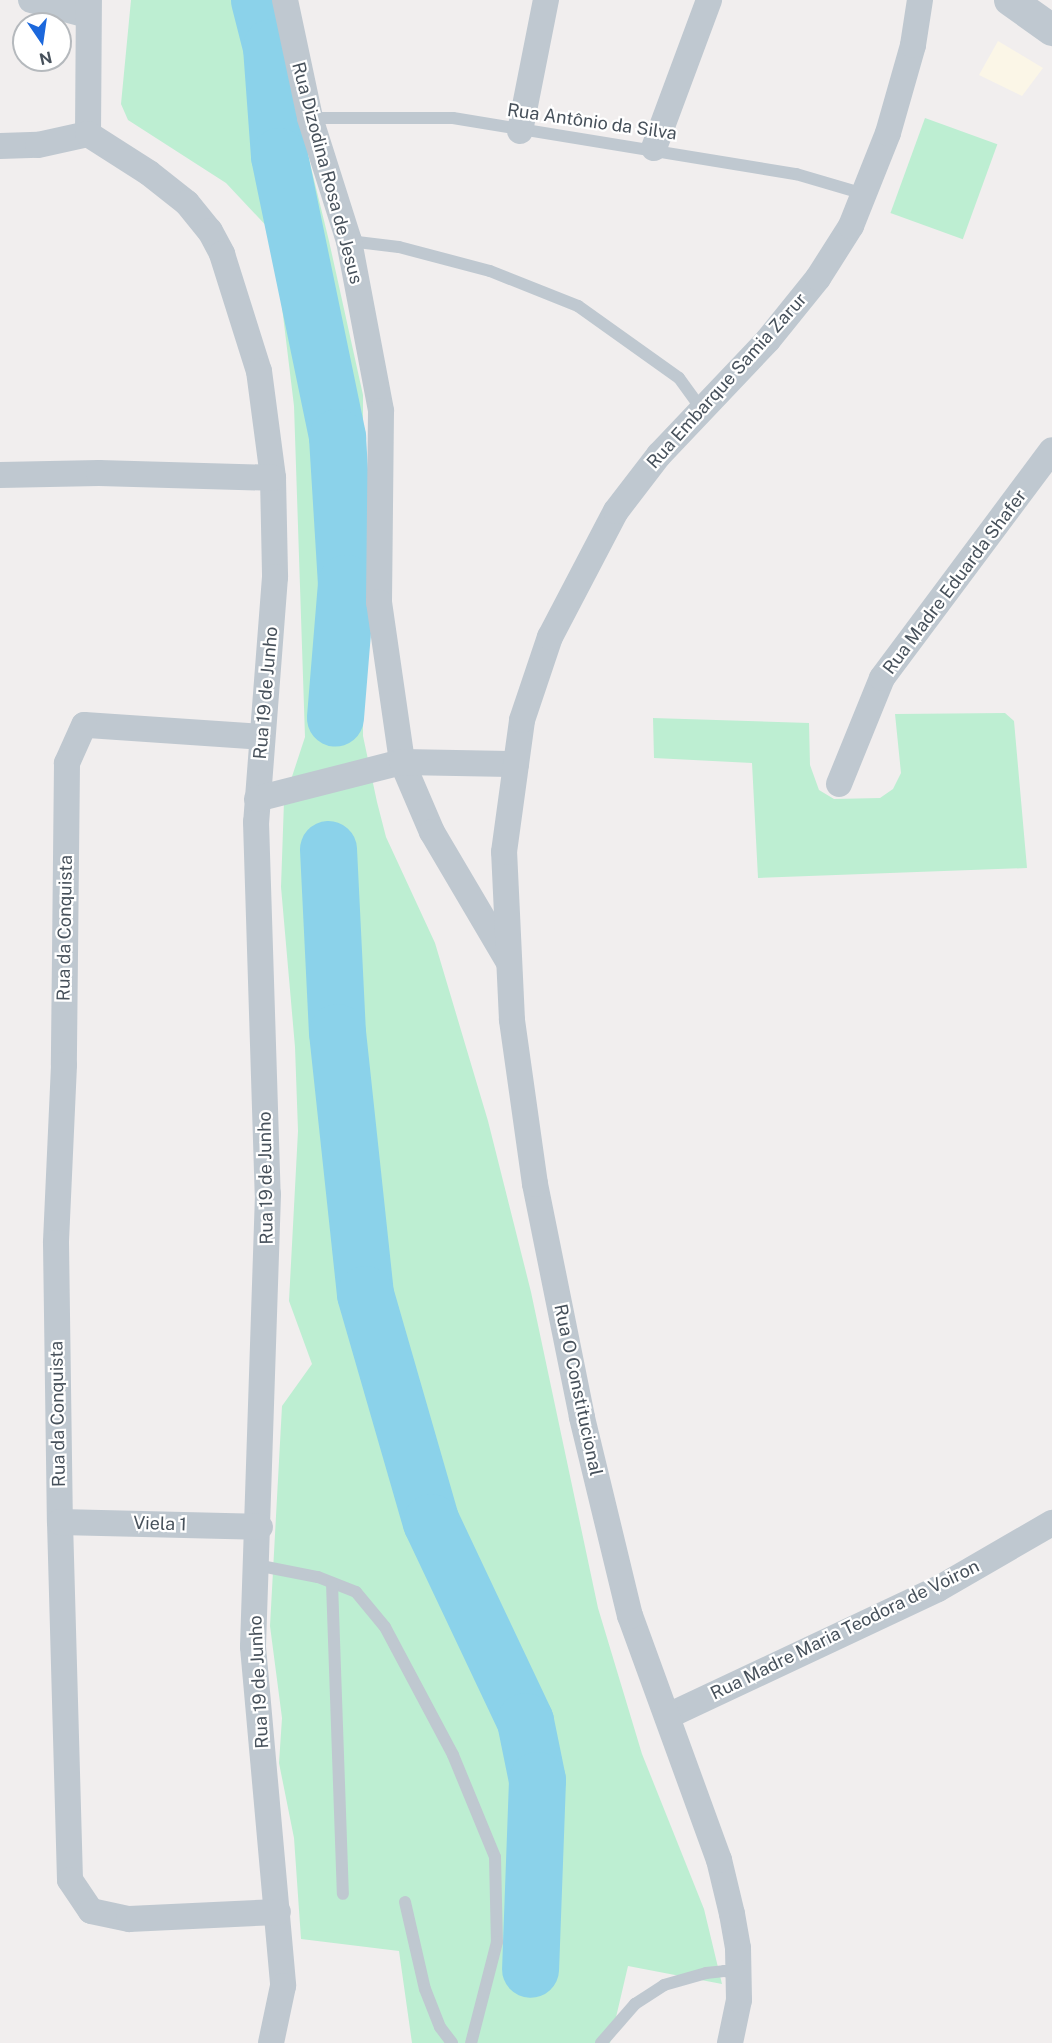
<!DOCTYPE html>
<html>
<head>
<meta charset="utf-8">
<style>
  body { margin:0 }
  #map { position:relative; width:1052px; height:2043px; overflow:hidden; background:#f1eeee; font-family:"Public Sans",sans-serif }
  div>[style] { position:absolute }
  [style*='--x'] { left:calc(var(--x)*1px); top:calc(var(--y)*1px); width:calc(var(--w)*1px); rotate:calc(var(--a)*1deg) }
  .commercial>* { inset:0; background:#fbf6e7 }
  .green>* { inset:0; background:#bdeed2; transform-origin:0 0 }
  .river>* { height:57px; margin:-28.5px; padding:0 28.5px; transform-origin:28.5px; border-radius:28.5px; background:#8bd2ea }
  .service>* { height:12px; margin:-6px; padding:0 6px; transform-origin:6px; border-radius:6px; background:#bfc8d0 }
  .minor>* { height:26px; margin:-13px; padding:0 13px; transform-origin:13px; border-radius:13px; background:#bfc8d0 }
  .tertiary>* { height:32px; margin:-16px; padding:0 16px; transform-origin:16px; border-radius:16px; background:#bfc8d0 }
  span { translate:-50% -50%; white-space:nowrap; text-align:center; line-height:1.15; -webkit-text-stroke:4.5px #fff; paint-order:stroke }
  .street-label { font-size:18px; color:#47515b }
  .north { position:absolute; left:12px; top:12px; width:60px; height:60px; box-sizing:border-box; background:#fff; border:2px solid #b5b9bd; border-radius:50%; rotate:167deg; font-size:16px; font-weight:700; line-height:24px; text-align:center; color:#47515b }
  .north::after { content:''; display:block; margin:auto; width:21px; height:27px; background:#1c68dc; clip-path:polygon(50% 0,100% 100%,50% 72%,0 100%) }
</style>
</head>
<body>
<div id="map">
  <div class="commercial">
    <i style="clip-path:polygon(998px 41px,1043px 68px,1022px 96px,979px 75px)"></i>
  </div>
  <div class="green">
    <i style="clip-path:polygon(131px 0,270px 0,329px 241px,363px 395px,363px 736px,377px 802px,386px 837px,435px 943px,488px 1121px,531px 1292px,598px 1608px,642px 1754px,704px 1909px,722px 1984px,628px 1966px,610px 2043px,412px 2043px,399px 1951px,301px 1939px,294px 1838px,279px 1763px,282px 1718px,270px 1626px,282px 1406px,312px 1364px,289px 1301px,298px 1131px,295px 1047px,281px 887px,284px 801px,305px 737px,294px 406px,273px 233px,226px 183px,128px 120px,121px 104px)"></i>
    <i style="left:925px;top:118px;width:77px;height:101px;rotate:20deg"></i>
    <i style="clip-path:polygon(1005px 713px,1014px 721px,1027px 868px,758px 878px,752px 763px,654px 758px,653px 718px,809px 723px,810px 765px,819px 790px,834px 799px,880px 798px,893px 789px,901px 773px,895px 714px)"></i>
  </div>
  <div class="river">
    <i style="--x:259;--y:0;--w:49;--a:75.7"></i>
    <i style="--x:271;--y:47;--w:109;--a:85.8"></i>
    <i style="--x:279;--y:156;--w:287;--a:78.3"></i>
    <i style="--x:337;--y:437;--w:146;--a:86.5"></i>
    <i style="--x:346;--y:583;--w:135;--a:94.7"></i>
    <i style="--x:328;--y:849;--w:183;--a:87.2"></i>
    <i style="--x:337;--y:1032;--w:263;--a:83.9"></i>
    <i style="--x:365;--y:1294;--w:237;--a:73.9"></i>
    <i style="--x:431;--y:1522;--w:220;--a:64.7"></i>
    <i style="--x:525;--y:1721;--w:60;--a:78.5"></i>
    <i style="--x:537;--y:1780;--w:189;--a:92.1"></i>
  </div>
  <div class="service">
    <i style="--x:310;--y:118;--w:143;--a:0"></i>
    <i style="--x:453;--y:118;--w:348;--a:9.3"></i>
    <i style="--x:796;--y:174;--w:71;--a:16.4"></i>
    <i style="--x:349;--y:241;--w:50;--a:6.8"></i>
    <i style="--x:399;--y:247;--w:94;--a:14.8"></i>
    <i style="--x:490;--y:271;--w:95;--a:21.7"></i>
    <i style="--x:578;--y:306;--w:124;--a:35.5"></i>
    <i style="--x:679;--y:378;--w:41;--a:54"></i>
    <i style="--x:256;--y:1565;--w:63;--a:11"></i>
    <i style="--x:318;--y:1577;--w:41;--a:21.5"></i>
    <i style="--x:356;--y:1592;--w:45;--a:50.4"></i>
    <i style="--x:385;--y:1627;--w:145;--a:62"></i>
    <i style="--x:453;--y:1755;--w:110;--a:67.6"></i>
    <i style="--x:495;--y:1857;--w:85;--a:88.7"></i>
    <i style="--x:497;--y:1942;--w:104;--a:104.4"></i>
    <i style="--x:332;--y:1583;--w:311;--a:88"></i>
    <i style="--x:405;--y:1902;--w:89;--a:77.1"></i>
    <i style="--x:425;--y:1989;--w:41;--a:68.5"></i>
    <i style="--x:440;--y:2027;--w:20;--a:53"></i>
    <i style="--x:601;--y:2043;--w:52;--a:-48.9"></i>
    <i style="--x:635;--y:2004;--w:35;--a:-33"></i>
    <i style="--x:664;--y:1985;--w:44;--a:-15.9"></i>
    <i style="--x:706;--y:1973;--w:18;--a:-6"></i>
    <i style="--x:724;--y:1971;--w:14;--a:12"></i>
  </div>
  <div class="minor">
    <i style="--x:31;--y:0;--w:58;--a:15"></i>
    <i style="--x:285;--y:0;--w:121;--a:78"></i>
    <i style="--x:310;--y:118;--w:129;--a:72.4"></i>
    <i style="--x:349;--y:241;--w:173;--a:79.3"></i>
    <i style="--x:381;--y:411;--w:191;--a:90.6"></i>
    <i style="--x:379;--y:602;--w:162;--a:81.8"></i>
    <i style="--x:402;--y:762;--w:76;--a:66.8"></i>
    <i style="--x:432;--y:832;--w:150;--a:59.5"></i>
    <i style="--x:520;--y:131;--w:134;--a:-78.8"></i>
    <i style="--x:88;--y:134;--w:134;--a:-89.6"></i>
    <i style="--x:0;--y:146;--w:38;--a:-2"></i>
    <i style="--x:38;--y:145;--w:51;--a:-12.4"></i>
    <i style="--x:88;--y:134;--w:72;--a:32.6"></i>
    <i style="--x:149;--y:173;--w:48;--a:38.3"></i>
    <i style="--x:187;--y:203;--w:36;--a:51"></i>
    <i style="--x:210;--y:231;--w:26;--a:62"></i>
    <i style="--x:222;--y:254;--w:123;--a:72.5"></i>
    <i style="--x:259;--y:371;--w:108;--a:82.5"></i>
    <i style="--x:273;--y:478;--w:99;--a:88.8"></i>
    <i style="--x:275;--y:577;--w:246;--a:94.4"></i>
    <i style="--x:256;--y:822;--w:372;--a:88.2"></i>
    <i style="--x:268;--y:1194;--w:453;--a:91.9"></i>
    <i style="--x:253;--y:1647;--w:340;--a:84.9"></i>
    <i style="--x:283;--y:1986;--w:58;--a:101.9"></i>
    <i style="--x:654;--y:148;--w:158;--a:-69.6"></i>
    <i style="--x:0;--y:475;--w:99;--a:-1.2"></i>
    <i style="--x:99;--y:473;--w:174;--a:1.6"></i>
    <i style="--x:262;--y:737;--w:178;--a:-176.1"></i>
    <i style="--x:84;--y:725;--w:42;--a:114.1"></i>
    <i style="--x:67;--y:763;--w:302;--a:90.6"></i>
    <i style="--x:64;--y:1065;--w:178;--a:92.6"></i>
    <i style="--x:56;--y:1243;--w:279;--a:89.2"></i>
    <i style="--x:60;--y:1522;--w:358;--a:88.4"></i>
    <i style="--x:70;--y:1880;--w:37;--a:56"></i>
    <i style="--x:91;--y:1911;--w:39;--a:12"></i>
    <i style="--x:129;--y:1919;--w:149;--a:-2.7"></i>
    <i style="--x:839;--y:784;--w:114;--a:-67.9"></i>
    <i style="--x:882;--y:678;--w:284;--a:-53.3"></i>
    <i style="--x:257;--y:799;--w:150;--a:-14.3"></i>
    <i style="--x:402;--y:762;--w:114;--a:1"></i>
    <i style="--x:60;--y:1522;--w:200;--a:1.4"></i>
    <i style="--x:668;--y:1716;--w:298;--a:-25.2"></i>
    <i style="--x:938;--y:1589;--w:132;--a:-30.1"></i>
    <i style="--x:730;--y:2043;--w:44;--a:-78.2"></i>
    <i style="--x:739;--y:2000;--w:52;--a:-91.1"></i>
    <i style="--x:738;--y:1948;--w:35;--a:-100"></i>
    <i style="--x:732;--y:1914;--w:56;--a:-103.5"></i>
    <i style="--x:719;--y:1860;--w:260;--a:-110"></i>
    <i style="--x:630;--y:1616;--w:205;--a:-103.6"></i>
    <i style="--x:582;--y:1417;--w:238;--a:-101.4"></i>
    <i style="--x:535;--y:1184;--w:166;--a:-98"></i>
    <i style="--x:512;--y:1020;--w:168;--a:-92.7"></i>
    <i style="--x:504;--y:852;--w:133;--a:-82.2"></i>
    <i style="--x:522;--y:720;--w:88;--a:-71.4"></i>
    <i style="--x:550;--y:637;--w:142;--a:-62.4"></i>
    <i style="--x:616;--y:511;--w:71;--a:-52.5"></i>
    <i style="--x:659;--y:455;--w:158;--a:-46.5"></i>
    <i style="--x:768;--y:340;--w:80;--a:-51.1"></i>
    <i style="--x:818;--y:278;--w:62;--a:-57.6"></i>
    <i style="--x:851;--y:226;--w:100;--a:-68.3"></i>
    <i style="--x:888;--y:133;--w:91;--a:-74.1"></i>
    <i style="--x:913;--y:45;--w:46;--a:-81.2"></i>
  </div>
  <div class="tertiary">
    <i style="--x:1010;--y:0;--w:52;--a:35.5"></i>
  </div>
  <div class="street-label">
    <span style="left:592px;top:122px;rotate:8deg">Rua Antônio da Silva</span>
    <span style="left:327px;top:173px;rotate:75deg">Rua Dizodina Rosa de Jesus</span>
    <span style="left:727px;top:381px;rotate:-48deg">Rua Embarque Samia Zarur</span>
    <span style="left:955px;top:582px;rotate:-53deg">Rua Madre Eduarda Shafer</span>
    <span style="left:266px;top:693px;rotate:-85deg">Rua 19 de Junho</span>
    <span style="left:65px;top:928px;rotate:-89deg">Rua da Conquista</span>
    <span style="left:266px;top:1178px;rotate:-91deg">Rua 19 de Junho</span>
    <span style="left:578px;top:1390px;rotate:78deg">Rua O Constitucional</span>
    <span style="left:58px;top:1414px;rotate:-91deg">Rua da Conquista</span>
    <span style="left:160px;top:1524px;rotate:2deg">Viela 1</span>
    <span style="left:845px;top:1630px;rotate:-26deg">Rua Madre Maria Teodora de Voiron</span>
    <span style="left:259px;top:1682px;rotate:-93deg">Rua 19 de Junho</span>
  </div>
  <div class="north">N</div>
</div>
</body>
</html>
